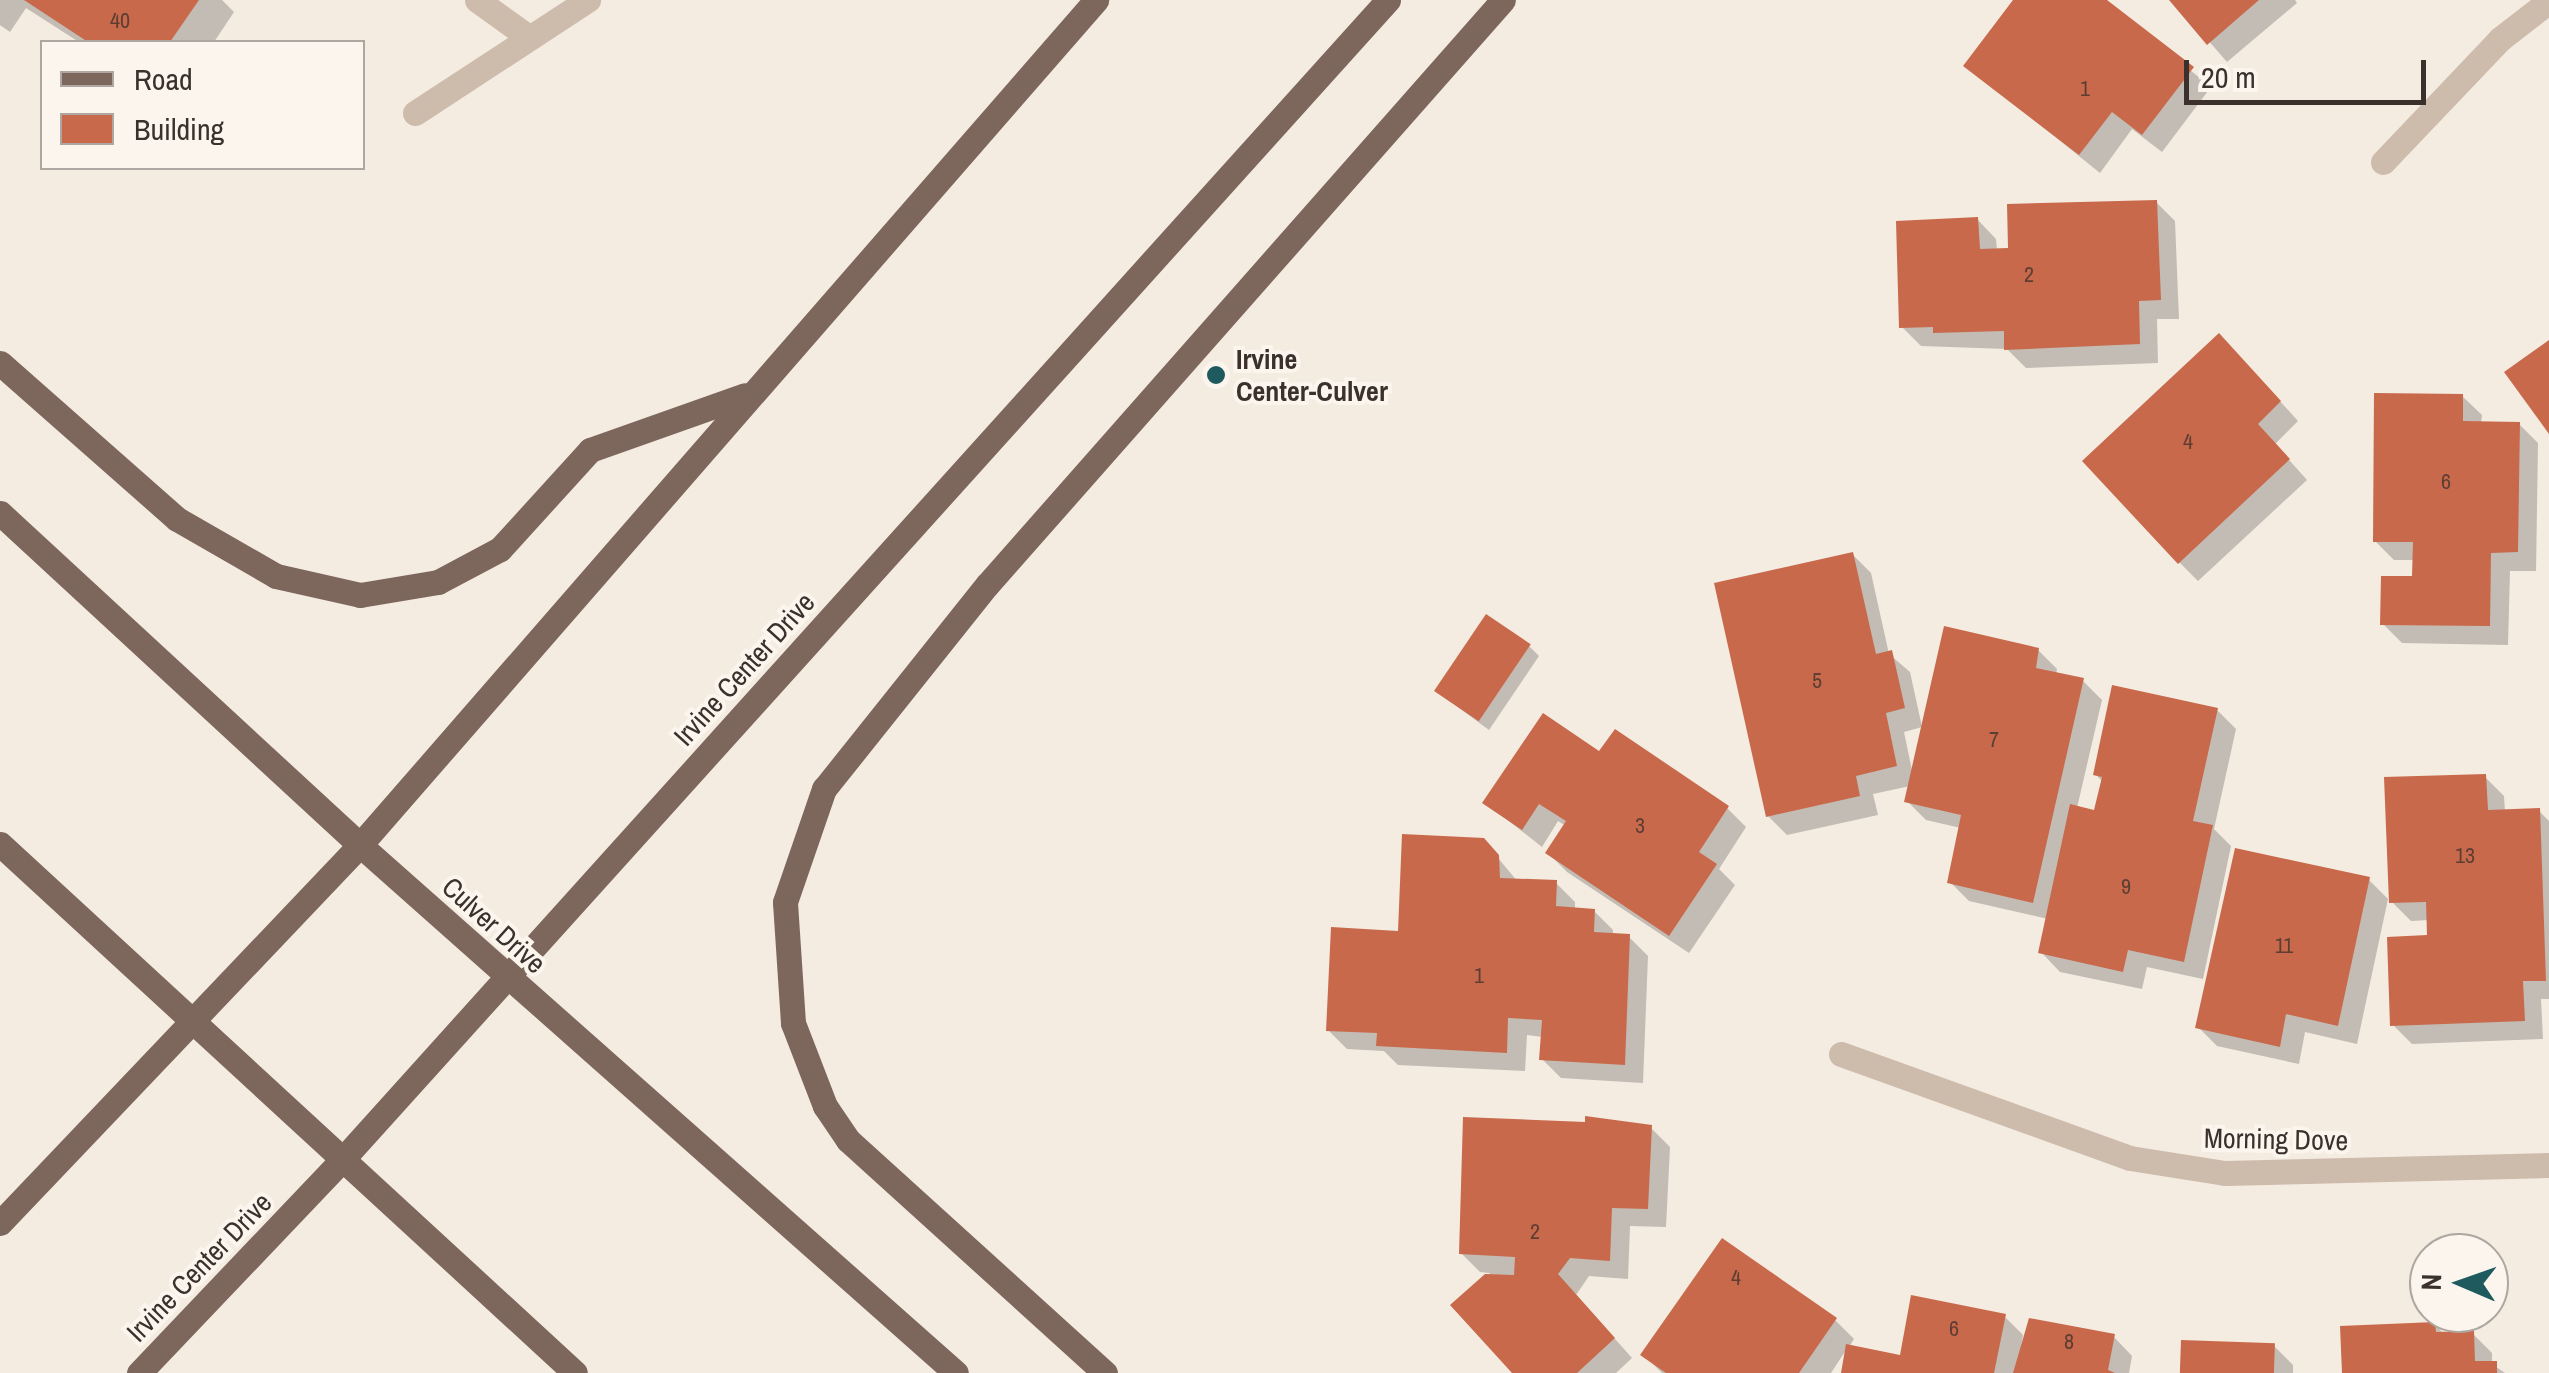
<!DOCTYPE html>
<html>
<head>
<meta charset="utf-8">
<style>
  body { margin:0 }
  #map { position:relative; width:2549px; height:1373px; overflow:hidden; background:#f4ebe1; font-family:"Archivo Narrow",sans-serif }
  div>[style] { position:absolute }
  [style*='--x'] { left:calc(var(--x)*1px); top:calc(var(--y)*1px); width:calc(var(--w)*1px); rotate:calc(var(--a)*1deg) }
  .shadow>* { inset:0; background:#0003 }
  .building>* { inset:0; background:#c8694b; transform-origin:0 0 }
  .minor>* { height:25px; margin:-12.5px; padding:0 12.5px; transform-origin:12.5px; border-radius:12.5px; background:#cdbbac }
  .major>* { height:25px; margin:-12.5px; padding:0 12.5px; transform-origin:12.5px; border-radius:12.5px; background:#7d675c }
  .dots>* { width:28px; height:28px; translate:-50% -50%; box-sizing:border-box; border:5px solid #fbf5ee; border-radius:50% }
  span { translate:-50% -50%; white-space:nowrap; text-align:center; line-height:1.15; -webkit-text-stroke:8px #fbf5ee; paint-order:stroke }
  .number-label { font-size:22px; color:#5e3e33 }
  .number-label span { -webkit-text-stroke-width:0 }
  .poi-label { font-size:28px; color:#3b302b; font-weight:700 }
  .left { translate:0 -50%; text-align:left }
  .street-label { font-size:28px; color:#3b302b }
  .legend { position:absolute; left:40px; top:40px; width:325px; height:130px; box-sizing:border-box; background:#fbf5ee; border:2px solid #aea6a0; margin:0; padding:12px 18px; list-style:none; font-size:30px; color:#3b302b }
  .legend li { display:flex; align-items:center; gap:20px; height:50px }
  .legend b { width:50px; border:2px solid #aea6a0 }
  .north { position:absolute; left:2409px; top:1233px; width:100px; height:100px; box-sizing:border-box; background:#fbf5ee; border:2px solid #aea6a0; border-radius:50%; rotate:272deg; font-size:28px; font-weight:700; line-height:40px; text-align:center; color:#3b302b }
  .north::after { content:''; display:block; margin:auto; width:35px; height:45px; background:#1f5a5e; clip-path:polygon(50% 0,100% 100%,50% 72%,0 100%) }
  .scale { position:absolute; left:2184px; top:60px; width:242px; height:45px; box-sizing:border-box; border:5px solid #3b302b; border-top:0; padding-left:12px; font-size:30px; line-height:35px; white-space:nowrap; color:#3b302b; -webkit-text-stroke:8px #fbf5ee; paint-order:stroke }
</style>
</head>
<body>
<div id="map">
  <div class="shadow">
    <i style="clip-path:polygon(0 0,222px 0,234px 12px,214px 42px,79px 42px,26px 8px,10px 32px,0 25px)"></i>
    <i style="clip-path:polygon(2016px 0,2103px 0,2211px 87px,2162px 152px,2132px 129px,2100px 173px,1967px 66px)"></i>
    <i style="clip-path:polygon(2173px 0,2295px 0,2297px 3px,2227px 62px)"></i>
    <i style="clip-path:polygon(2156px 202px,2175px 221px,2179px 319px,2157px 319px,2158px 363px,2026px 368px,2007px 349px,1921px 346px,1902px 327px,1977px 219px,1996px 239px,1997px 251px,2010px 250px)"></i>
    <i style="clip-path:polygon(2238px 355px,2298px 421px,2275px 444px,2307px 480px,2198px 581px,2179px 562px)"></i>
    <i style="clip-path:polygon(2462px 396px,2482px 415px,2481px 423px,2519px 424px,2538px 443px,2536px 571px,2510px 571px,2508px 645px,2402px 643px,2383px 624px,2414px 578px,2415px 560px,2394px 560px,2375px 541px)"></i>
    <i style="clip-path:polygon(1852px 554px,1871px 573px,1889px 654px,1910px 672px,1922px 727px,1904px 732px,1913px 775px,2038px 650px,2057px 669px,2056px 675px,2083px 681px,2102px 700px,2077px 808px,2096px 813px,2103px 782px,2095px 774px,2217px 710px,2236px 729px,2214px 829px,2231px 846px,2203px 979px,2147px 967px,2142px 989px,2060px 972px,2041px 952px,2048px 919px,1969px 901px,1950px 882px,1961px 828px,1926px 820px,1907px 801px,1910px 786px,1873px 794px,1878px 815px,1787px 835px,1768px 816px)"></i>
    <i style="clip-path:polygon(1529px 646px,1539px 656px,1489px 730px,1436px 691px)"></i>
    <i style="clip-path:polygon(1600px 754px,1727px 808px,1746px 827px,1719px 869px,1735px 885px,1689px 953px,1567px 872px,1548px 853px,1566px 826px,1558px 821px,1542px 847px,1486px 803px)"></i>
    <i style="clip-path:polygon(2485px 777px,2504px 796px,2505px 812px,2539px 811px,2549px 821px,2549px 999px,2541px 999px,2543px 1039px,2412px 1044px,2393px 1025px,2430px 938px,2429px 920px,2411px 921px,2392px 902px)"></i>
    <i style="clip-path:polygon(1483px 840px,1518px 882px,1556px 883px,1575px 902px,1575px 910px,1594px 911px,1613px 930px,1613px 936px,1629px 937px,1648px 956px,1643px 1083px,1561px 1078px,1542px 1059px,1543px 1037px,1527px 1035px,1525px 1071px,1398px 1065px,1384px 1051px,1347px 1049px,1328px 1030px,1400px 933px)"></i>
    <i style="clip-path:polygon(2369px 880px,2388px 899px,2357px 1044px,2305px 1032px,2299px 1064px,2217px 1046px,2198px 1027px)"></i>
    <i style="clip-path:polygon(1588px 1119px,1651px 1128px,1670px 1147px,1666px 1227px,1630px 1226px,1628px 1279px,1589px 1276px,1576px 1295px,1632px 1358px,1616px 1373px,1515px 1373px,1454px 1306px,1490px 1273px,1480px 1272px,1461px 1253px,1587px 1125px)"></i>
    <i style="clip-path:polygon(2004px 1316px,2023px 1335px,2020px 1352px,2113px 1336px,2132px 1356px,2129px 1373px,1843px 1373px,1848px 1347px,1831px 1373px,1662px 1373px,1643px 1354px,1835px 1320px,1854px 1339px,1849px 1347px,1902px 1358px)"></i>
    <i style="clip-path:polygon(2434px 1324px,2444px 1334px,2473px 1334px,2492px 1353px,2492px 1364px,2505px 1373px,2345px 1373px)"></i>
    <i style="clip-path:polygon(2274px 1346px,2293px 1365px,2293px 1373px,2182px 1373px)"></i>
  </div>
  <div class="building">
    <i style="clip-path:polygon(24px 0,199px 0,170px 42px,88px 42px)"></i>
    <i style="clip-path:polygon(2013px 0,2107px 0,2194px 67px,2142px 135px,2112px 112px,2079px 155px,1963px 66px)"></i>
    <i style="clip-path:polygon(2169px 0,2259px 0,2207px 45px)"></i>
    <i style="clip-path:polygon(2157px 200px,2161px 300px,2139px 301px,2140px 344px,2004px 350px,2004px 331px,1933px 333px,1933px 327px,1899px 328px,1896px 221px,1978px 217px,1980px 249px,2008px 248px,2007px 204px)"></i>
    <i style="clip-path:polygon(2219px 333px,2281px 401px,2258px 424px,2290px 459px,2178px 564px,2082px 461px)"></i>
    <i style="clip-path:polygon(2549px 340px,2549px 434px,2504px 372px)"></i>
    <i style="clip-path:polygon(2374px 393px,2463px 394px,2463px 421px,2520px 422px,2518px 552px,2491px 553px,2490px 626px,2380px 625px,2381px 576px,2412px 576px,2413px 542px,2373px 542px)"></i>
    <i style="clip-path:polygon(1853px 552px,1876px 654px,1892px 650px,1905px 708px,1886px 713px,1897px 766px,1856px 776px,1860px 796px,1766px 817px,1714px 583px)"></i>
    <i style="left:1486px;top:614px;width:54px;height:93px;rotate:34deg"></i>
    <i style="clip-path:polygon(1944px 626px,2039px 648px,2036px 668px,2084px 678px,2033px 903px,1947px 883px,1961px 815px,1904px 802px)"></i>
    <i style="clip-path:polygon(2112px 685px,2218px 708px,2193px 821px,2213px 825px,2184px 962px,2128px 950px,2123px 972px,2038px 953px,2070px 804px,2094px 810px,2102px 777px,2093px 775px)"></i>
    <i style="clip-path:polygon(1543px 713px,1599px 751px,1615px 729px,1729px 806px,1699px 852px,1717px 864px,1669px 936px,1545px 853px,1566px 821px,1539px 804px,1522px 830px,1482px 803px)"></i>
    <i style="clip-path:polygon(2486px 774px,2488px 810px,2540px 808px,2546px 981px,2523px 981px,2525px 1021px,2390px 1026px,2387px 937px,2427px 935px,2426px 902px,2389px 903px,2384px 777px)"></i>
    <i style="clip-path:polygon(1402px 834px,1484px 838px,1499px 855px,1500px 878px,1557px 880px,1556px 906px,1595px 909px,1594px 932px,1630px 934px,1625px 1065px,1539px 1060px,1542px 1020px,1508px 1018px,1507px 1053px,1376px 1046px,1377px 1033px,1326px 1031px,1331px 927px,1398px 931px)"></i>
    <i style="clip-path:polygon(2235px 848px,2370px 877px,2338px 1026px,2286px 1014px,2280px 1047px,2195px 1028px)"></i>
    <i style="clip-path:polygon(1585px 1116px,1652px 1125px,1648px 1209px,1612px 1208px,1610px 1261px,1570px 1258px,1558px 1274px,1615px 1338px,1577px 1373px,1512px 1373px,1450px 1305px,1485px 1274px,1514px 1275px,1515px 1257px,1459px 1254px,1463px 1117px,1585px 1122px)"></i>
    <i style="clip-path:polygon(1722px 1238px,1837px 1318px,1799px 1373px,1666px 1373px,1640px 1355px)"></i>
    <i style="clip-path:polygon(1911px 1295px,2006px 1314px,1994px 1373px,1841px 1373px,1846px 1344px,1900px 1355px)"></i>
    <i style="clip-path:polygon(2029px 1318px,2115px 1334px,2108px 1370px,2115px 1373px,2013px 1373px)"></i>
    <i style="clip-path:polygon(2435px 1322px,2436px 1332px,2474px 1331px,2475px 1361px,2497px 1361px,2497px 1373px,2342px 1373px,2340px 1326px)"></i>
    <i style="left:2181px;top:1340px;width:94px;height:33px;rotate:2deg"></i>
  </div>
  <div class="minor">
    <i style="--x:477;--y:0;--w:65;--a:35.6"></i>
    <i style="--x:415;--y:113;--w:207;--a:-33.2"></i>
    <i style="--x:2383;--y:162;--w:170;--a:-46.4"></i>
    <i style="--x:2500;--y:39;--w:62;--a:-37.8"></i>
    <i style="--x:1841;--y:1054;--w:307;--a:19.8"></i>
    <i style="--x:2130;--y:1158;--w:96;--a:9"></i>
    <i style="--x:2225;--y:1173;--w:324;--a:-1.4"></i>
  </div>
  <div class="major">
    <i style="--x:0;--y:363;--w:236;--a:41.4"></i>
    <i style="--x:177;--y:519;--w:114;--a:29.9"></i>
    <i style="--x:276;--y:576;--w:86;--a:12.7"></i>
    <i style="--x:360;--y:595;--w:79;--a:-9.5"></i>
    <i style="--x:438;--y:582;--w:70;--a:-28"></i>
    <i style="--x:500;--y:549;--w:134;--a:-47.7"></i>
    <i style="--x:590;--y:450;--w:164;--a:-19.5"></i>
    <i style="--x:0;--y:513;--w:490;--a:42.7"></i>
    <i style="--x:360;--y:845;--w:796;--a:41.54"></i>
    <i style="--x:0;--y:844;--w:781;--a:42.61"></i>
    <i style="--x:0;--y:1223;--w:522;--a:-46.4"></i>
    <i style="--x:360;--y:845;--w:1121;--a:-48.94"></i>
    <i style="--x:139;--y:1373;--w:294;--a:-46.4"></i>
    <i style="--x:342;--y:1160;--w:1562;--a:-47.96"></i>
    <i style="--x:1105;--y:1373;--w:347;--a:-137.8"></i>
    <i style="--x:848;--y:1140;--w:41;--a:-124.1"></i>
    <i style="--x:825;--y:1106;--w:89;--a:-111.1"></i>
    <i style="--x:793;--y:1023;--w:121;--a:-93.8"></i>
    <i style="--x:785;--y:902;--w:120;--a:-71"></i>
    <i style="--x:824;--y:789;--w:261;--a:-51.4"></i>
    <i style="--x:987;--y:585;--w:780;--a:-48.59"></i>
  </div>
  <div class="dots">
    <i style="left:1216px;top:375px;background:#1f5a5e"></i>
  </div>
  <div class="number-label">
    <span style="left:120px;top:21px">40</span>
    <span style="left:2085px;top:89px">1</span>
    <span style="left:2029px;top:275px">2</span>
    <span style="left:2188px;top:442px">4</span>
    <span style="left:2446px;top:482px">6</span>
    <span style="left:1817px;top:681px">5</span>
    <span style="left:1994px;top:740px">7</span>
    <span style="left:1640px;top:826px">3</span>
    <span style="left:2465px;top:856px">13</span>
    <span style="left:2126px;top:887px">9</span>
    <span style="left:2284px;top:946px">11</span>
    <span style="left:1479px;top:976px">1</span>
    <span style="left:1535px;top:1232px">2</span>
    <span style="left:1736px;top:1278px">4</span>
    <span style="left:1954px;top:1329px">6</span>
    <span style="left:2069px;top:1342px">8</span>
  </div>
  <div class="poi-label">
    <span class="left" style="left:1236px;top:375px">Irvine<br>Center-Culver</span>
  </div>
  <div class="street-label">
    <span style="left:744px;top:669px;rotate:-48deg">Irvine Center Drive</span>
    <span style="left:494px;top:925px;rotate:42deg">Culver Drive</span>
    <span style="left:2276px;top:1139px;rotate:1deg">Morning Dove</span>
    <span style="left:199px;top:1267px;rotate:-46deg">Irvine Center Drive</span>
  </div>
  <ul class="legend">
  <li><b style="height:12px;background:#7d675c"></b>Road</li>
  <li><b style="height:28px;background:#c8694b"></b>Building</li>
  </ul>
  <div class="north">N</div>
  <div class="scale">20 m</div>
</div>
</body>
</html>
